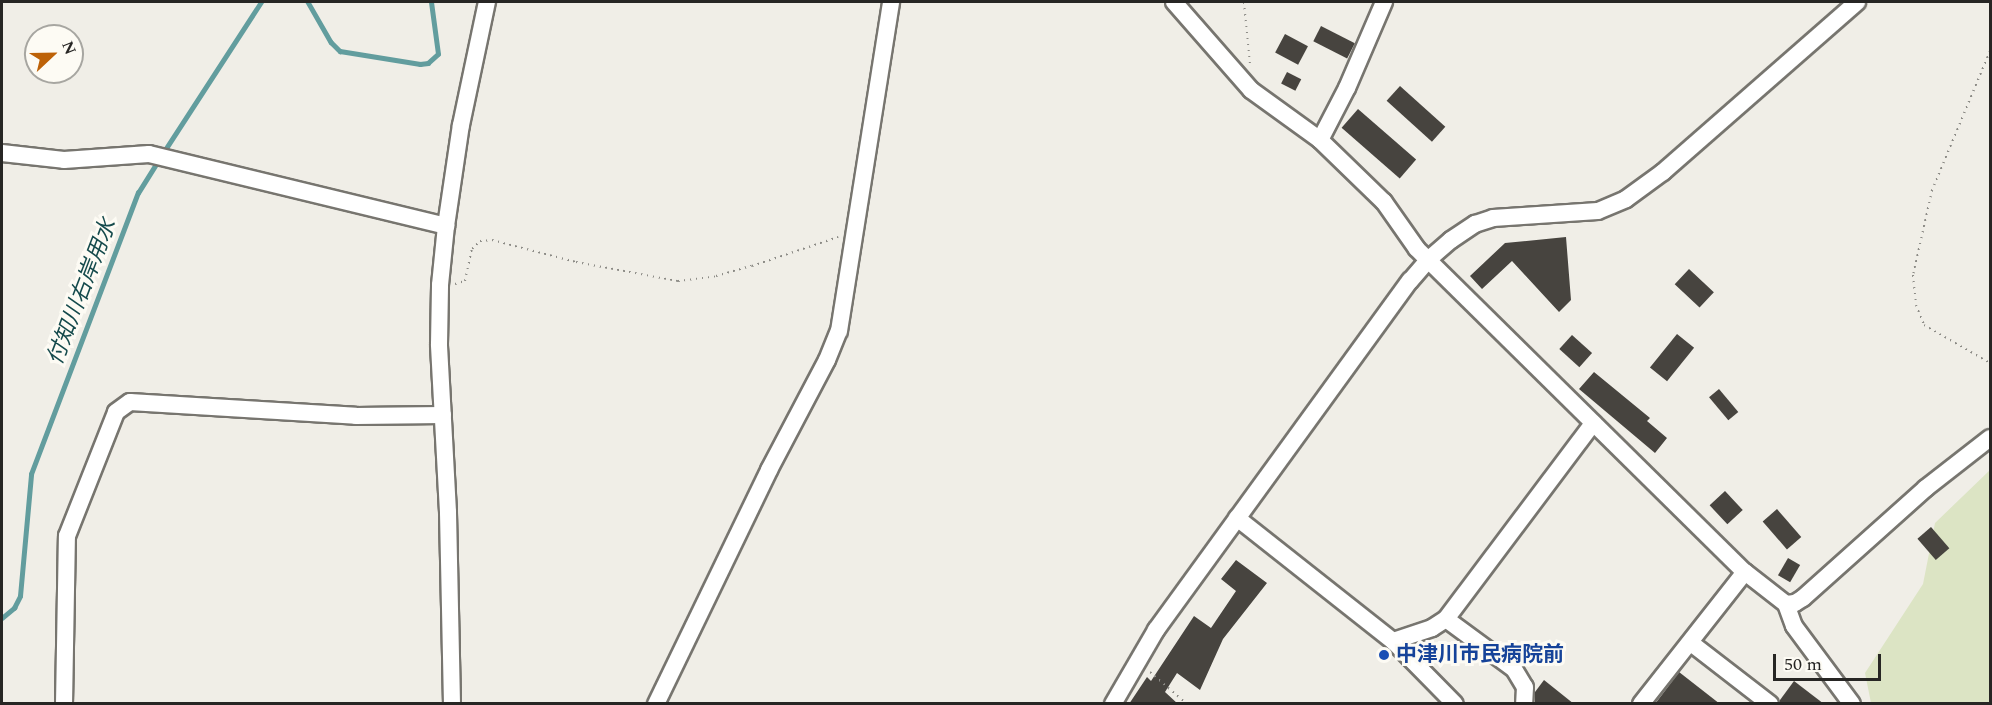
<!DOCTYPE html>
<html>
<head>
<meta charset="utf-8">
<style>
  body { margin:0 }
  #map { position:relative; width:1992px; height:705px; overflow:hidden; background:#f0eee7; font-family:Spectral,"Noto Sans JP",serif }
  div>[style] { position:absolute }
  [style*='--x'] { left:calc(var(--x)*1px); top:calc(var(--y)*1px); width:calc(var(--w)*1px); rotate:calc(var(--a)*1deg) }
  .green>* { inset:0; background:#dce4c4 }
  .stream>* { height:4.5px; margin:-2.25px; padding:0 2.25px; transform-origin:2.25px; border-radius:2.25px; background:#629d9e }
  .building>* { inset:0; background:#47443f; transform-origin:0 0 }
  .path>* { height:2px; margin-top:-1px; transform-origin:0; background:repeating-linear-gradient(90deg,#8c8b86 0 1.5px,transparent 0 6px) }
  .roads { filter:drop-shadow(2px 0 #77756f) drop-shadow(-2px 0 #77756f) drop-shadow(0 2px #77756f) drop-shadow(0 -2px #77756f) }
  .minor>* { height:16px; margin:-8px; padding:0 8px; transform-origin:8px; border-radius:8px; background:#fff }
  .dots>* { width:16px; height:16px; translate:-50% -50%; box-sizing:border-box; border:3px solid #fdfbf4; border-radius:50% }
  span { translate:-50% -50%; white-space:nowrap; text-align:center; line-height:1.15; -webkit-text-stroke:6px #fdfbf4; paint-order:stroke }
  .transit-label { font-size:21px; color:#164399; font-weight:700 }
  .left { translate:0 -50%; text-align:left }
  .water-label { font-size:22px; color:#154a4c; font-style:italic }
  .frame { position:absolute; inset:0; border:3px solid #272624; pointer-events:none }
  .north { position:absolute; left:24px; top:24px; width:60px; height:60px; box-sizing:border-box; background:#fdfbf4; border:2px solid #a7a6a1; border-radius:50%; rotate:68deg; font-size:16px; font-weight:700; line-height:24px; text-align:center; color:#272624 }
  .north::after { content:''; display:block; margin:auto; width:21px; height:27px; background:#bd6208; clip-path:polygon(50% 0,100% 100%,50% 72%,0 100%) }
  .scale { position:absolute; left:1773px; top:654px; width:108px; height:27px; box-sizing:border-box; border:3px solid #272624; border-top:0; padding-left:8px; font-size:18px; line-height:21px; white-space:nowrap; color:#272624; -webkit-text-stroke:4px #fdfbf4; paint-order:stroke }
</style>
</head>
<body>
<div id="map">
  <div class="green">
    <i style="clip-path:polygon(1990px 470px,1990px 703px,1871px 703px,1865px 673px,1923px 584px,1935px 523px)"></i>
  </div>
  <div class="stream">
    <i style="--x:308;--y:2;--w:46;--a:60.1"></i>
    <i style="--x:331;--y:42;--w:13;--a:45"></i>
    <i style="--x:340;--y:51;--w:81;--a:9.2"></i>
    <i style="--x:420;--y:64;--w:8;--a:-7"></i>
    <i style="--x:428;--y:63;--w:13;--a:-42"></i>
    <i style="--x:438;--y:54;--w:52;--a:-97.7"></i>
    <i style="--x:163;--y:153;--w:180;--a:-57"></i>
    <i style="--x:2;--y:618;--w:16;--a:-40"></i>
    <i style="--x:14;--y:608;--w:13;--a:-63"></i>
    <i style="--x:20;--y:596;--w:122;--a:-84.8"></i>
    <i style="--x:31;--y:474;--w:301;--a:-69.2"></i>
    <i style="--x:138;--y:193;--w:39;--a:-58"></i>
  </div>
  <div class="building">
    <i style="left:1321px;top:26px;width:38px;height:17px;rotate:27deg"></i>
    <i style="left:1285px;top:34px;width:26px;height:21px;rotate:28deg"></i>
    <i style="left:1287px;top:72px;width:16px;height:13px;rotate:27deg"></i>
    <i style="left:1400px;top:86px;width:61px;height:20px;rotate:42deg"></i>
    <i style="left:1358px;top:109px;width:77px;height:25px;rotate:41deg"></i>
    <i style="clip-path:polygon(1566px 237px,1571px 300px,1559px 312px,1512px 261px,1482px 289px,1470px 276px,1505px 243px)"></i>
    <i style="left:1689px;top:269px;width:34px;height:21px;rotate:43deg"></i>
    <i style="left:1677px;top:334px;width:22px;height:43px;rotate:39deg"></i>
    <i style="left:1572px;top:335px;width:27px;height:19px;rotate:42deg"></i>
    <i style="clip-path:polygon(1594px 372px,1650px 418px,1647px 421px,1667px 438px,1655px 453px,1579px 389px)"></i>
    <i style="left:1719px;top:389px;width:30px;height:13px;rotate:50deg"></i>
    <i style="left:1725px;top:491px;width:26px;height:21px;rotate:47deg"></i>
    <i style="left:1777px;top:509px;width:37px;height:19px;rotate:49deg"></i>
    <i style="left:1931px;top:527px;width:28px;height:18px;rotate:49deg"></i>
    <i style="left:1788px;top:558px;width:14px;height:20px;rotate:30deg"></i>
    <i style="clip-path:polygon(1236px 560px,1267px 583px,1223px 639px,1200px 690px,1177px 673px,1165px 692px,1178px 704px,1129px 704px,1147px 677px,1151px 681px,1194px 616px,1211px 628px,1236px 591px,1221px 579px)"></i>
    <i style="clip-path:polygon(1679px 672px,1720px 704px,1655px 704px)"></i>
    <i style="clip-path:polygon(1544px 680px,1574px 704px,1535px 704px,1535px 692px)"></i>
    <i style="clip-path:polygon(1794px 681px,1824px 704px,1780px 704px,1780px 700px)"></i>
  </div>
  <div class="path">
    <i style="--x:1244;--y:2;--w:62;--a:84.5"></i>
    <i style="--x:1990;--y:51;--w:151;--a:112.6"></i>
    <i style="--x:1932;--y:190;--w:87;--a:102.6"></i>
    <i style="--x:1913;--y:275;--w:30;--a:84"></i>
    <i style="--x:1916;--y:305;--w:22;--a:68"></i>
    <i style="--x:1924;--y:325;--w:76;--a:29.9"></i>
    <i style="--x:455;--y:284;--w:10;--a:-17"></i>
    <i style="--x:465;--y:281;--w:33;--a:-78"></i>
    <i style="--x:472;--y:249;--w:11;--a:-45"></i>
    <i style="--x:480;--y:241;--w:12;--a:-5"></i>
    <i style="--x:492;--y:240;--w:87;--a:14.7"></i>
    <i style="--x:576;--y:262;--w:104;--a:10.6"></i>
    <i style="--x:678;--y:281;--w:38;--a:-7"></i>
    <i style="--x:716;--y:276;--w:37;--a:-16"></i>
    <i style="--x:752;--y:266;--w:91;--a:-18.6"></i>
    <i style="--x:1150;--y:672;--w:49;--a:40.9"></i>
  </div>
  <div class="roads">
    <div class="minor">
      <i style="--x:1174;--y:2;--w:117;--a:48.8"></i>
      <i style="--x:1251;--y:90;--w:85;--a:35.9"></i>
      <i style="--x:1320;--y:140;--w:89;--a:44.1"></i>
      <i style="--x:1384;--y:202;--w:57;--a:54.9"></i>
      <i style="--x:1417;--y:249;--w:460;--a:44.6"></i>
      <i style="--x:1745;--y:572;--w:52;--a:38"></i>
      <i style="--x:1786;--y:604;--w:9;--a:-6"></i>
      <i style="--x:1795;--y:603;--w:9;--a:-32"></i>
      <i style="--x:1803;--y:598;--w:165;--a:-41.8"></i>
      <i style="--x:1926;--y:488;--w:81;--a:-38"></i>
      <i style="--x:1320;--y:140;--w:59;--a:-62.6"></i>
      <i style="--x:1347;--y:88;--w:94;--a:-66.7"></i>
      <i style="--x:2;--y:153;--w:62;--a:6.4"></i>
      <i style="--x:64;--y:160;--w:85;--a:-4"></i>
      <i style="--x:149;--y:154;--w:306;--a:13.6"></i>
      <i style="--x:1237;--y:518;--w:199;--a:38.3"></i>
      <i style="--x:1393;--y:641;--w:88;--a:45.5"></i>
      <i style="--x:1786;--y:604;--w:23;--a:70"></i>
      <i style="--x:1794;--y:626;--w:97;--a:53.4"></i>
      <i style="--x:1446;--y:619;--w:84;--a:36.3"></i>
      <i style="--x:1514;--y:669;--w:21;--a:59"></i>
      <i style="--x:1525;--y:687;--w:17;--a:93"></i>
      <i style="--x:1393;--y:641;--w:41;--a:-18.4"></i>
      <i style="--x:1432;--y:628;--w:17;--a:-33"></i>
      <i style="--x:1446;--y:619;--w:245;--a:-53.1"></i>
      <i style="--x:1691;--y:643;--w:100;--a:37.7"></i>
      <i style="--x:64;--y:704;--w:168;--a:-89"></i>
      <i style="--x:67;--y:536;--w:133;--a:-68.4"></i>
      <i style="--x:116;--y:412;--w:17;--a:-36"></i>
      <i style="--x:130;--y:402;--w:226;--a:3.5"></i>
      <i style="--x:356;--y:416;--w:87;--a:-0.7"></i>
      <i style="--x:452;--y:704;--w:192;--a:-91.2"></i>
      <i style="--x:448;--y:512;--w:168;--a:-93.1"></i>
      <i style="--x:439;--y:344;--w:59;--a:-89"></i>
      <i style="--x:440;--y:285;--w:59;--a:-84.2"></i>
      <i style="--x:446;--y:226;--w:102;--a:-81.6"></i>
      <i style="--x:461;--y:125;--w:126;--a:-78.1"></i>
      <i style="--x:656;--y:704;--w:260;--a:-64.2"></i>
      <i style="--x:769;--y:470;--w:124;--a:-62.2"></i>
      <i style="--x:827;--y:360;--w:31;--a:-68"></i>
      <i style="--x:839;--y:331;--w:333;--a:-81"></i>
      <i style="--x:1113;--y:704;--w:86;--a:-59.8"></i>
      <i style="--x:1156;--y:630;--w:432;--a:-54"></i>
      <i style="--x:1410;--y:281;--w:29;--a:-49"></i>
      <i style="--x:1429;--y:259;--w:29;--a:-41"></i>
      <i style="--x:1451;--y:240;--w:29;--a:-34"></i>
      <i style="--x:1475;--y:224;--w:19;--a:-18"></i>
      <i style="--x:1493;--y:218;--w:105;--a:-3.8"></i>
      <i style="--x:1598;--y:211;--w:30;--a:-23"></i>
      <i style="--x:1626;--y:199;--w:46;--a:-36.1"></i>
      <i style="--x:1663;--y:172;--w:258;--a:-41.2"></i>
      <i style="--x:1641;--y:704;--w:168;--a:-51.8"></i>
    </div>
  </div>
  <div class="dots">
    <i style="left:1384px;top:655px;background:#1a4fb4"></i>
  </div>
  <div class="transit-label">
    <span class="left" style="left:1396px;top:655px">中津川市民病院前</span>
  </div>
  <div class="water-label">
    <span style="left:82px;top:292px;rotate:-69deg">付知川右岸用水</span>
  </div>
  <div class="frame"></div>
  <div class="north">N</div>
  <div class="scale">50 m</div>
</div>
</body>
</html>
